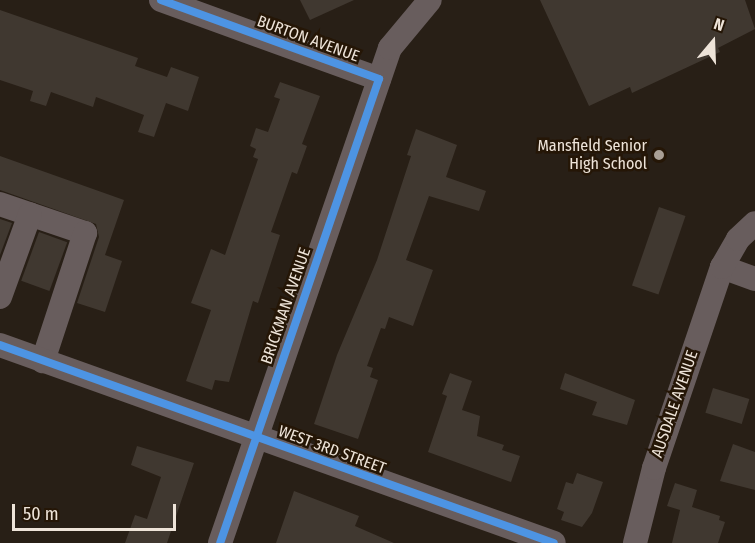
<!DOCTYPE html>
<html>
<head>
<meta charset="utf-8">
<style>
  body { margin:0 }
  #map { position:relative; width:755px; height:543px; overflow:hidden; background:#281f16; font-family:"Fira Sans Condensed",sans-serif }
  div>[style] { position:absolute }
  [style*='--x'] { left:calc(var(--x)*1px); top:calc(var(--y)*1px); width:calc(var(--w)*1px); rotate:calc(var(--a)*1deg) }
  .building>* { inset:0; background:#403830; transform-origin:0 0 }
  .minor>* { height:24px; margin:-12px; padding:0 12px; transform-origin:12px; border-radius:12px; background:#685d5d }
  .cycleway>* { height:8px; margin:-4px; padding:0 4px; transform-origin:4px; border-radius:4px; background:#4d94e3 }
  .dots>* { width:16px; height:16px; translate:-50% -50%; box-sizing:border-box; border:3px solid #251606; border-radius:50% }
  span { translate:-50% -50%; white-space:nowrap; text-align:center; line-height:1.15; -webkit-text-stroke:5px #251606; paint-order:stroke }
  .street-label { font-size:16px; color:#eee4d9 }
  .poi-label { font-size:16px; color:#eee4d9 }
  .right { translate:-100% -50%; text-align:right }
  .north { position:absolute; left:683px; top:12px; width:60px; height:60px; -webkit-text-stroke:4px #251606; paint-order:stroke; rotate:19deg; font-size:16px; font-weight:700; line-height:24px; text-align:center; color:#eee4d9 }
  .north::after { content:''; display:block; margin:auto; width:21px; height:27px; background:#eee4d9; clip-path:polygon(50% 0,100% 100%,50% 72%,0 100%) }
  .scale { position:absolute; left:12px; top:504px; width:164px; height:27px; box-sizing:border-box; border:3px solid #eee4d9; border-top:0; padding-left:8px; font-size:18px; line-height:21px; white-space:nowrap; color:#eee4d9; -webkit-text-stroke:4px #251606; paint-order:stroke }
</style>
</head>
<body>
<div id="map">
  <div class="building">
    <i style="clip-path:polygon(300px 0,354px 0,310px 20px)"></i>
    <i style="clip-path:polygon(540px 0,745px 0,755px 29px,718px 48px,720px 52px,632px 93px,630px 87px,589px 106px)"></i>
    <i style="clip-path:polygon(0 10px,138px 58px,135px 66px,167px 77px,171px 67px,199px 77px,188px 111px,166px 103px,154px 137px,138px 132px,144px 115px,96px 97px,93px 107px,51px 92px,46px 106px,30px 101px,33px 91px,0 80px)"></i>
    <i style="clip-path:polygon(280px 82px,320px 96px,302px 144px,307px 146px,297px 174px,292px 172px,271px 232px,280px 235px,258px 303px,253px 301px,229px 382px,215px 380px,212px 390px,186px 381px,211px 310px,191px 303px,211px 249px,225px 255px,258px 159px,253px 157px,256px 149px,250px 146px,256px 128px,268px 132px,280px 99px,274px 97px)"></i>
    <i style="clip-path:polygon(416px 129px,457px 145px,446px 177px,486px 191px,479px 211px,429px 196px,406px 260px,433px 270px,413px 326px,389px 317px,385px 329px,381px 328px,367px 366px,373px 368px,370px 377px,378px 380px,358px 439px,314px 424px,337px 355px,377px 260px,411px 156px,407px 155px)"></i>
    <i style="clip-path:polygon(0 156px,124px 200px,105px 255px,122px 261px,105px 312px,77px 303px,99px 237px,96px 224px,0 190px)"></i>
    <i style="left:659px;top:207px;width:28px;height:83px;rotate:19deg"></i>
    <i style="clip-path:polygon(0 219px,12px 223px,0 255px)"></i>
    <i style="left:39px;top:232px;width:30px;height:52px;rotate:20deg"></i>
    <i style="clip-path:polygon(450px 373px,472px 381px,462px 410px,480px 416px,477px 436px,504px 445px,502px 450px,520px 456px,511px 482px,428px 452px,447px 396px,442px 394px)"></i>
    <i style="clip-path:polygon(565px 373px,635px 400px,627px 425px,592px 415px,597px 402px,560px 389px)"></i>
    <i style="left:713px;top:388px;width:38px;height:26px;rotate:17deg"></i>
    <i style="clip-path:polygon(733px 444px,755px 452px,755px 490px,720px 481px)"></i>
    <i style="clip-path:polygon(137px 446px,194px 463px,167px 543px,125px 543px,135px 515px,147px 519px,161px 477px,131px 465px)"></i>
    <i style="clip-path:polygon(577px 473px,603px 482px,592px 513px,582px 527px,561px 520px,564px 512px,557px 509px,566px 482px,573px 484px)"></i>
    <i style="clip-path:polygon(675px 483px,697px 490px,692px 507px,720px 516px,719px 520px,725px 522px,718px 543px,672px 543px,680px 510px,667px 506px)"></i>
    <i style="clip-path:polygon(294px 491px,359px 516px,355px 526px,394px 543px,276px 543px)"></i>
  </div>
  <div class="minor">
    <i style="--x:161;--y:0;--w:232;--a:19.9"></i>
    <i style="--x:0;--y:204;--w:90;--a:18.8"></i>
    <i style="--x:85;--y:233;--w:135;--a:108.2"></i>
    <i style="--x:722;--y:267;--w:35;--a:20"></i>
    <i style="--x:0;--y:297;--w:88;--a:-70.1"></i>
    <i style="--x:0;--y:345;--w:588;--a:19.67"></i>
    <i style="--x:220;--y:543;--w:523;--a:-71.05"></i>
    <i style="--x:390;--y:48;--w:62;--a:-50.2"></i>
    <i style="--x:635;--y:543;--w:77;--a:-75.8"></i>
    <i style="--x:654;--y:468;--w:212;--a:-71.3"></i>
    <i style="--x:722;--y:267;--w:32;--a:-60"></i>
    <i style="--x:738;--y:239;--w:23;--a:-43"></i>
  </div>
  <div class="cycleway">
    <i style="--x:161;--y:0;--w:232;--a:19.9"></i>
    <i style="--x:379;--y:79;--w:490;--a:108.9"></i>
    <i style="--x:0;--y:345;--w:588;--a:19.67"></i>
  </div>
  <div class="dots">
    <i style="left:659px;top:155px;background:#a99f95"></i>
  </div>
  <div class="street-label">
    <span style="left:308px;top:39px;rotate:20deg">BURTON AVENUE</span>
    <span style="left:286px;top:306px;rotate:-71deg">BRICKMAN AVENUE</span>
    <span style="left:675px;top:404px;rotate:-71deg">AUSDALE AVENUE</span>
    <span style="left:332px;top:450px;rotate:20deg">WEST 3RD STREET</span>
  </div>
  <div class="poi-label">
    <span class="right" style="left:647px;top:155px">Mansfield Senior<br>High School</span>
  </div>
  <div class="north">N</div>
  <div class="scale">50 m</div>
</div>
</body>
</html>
